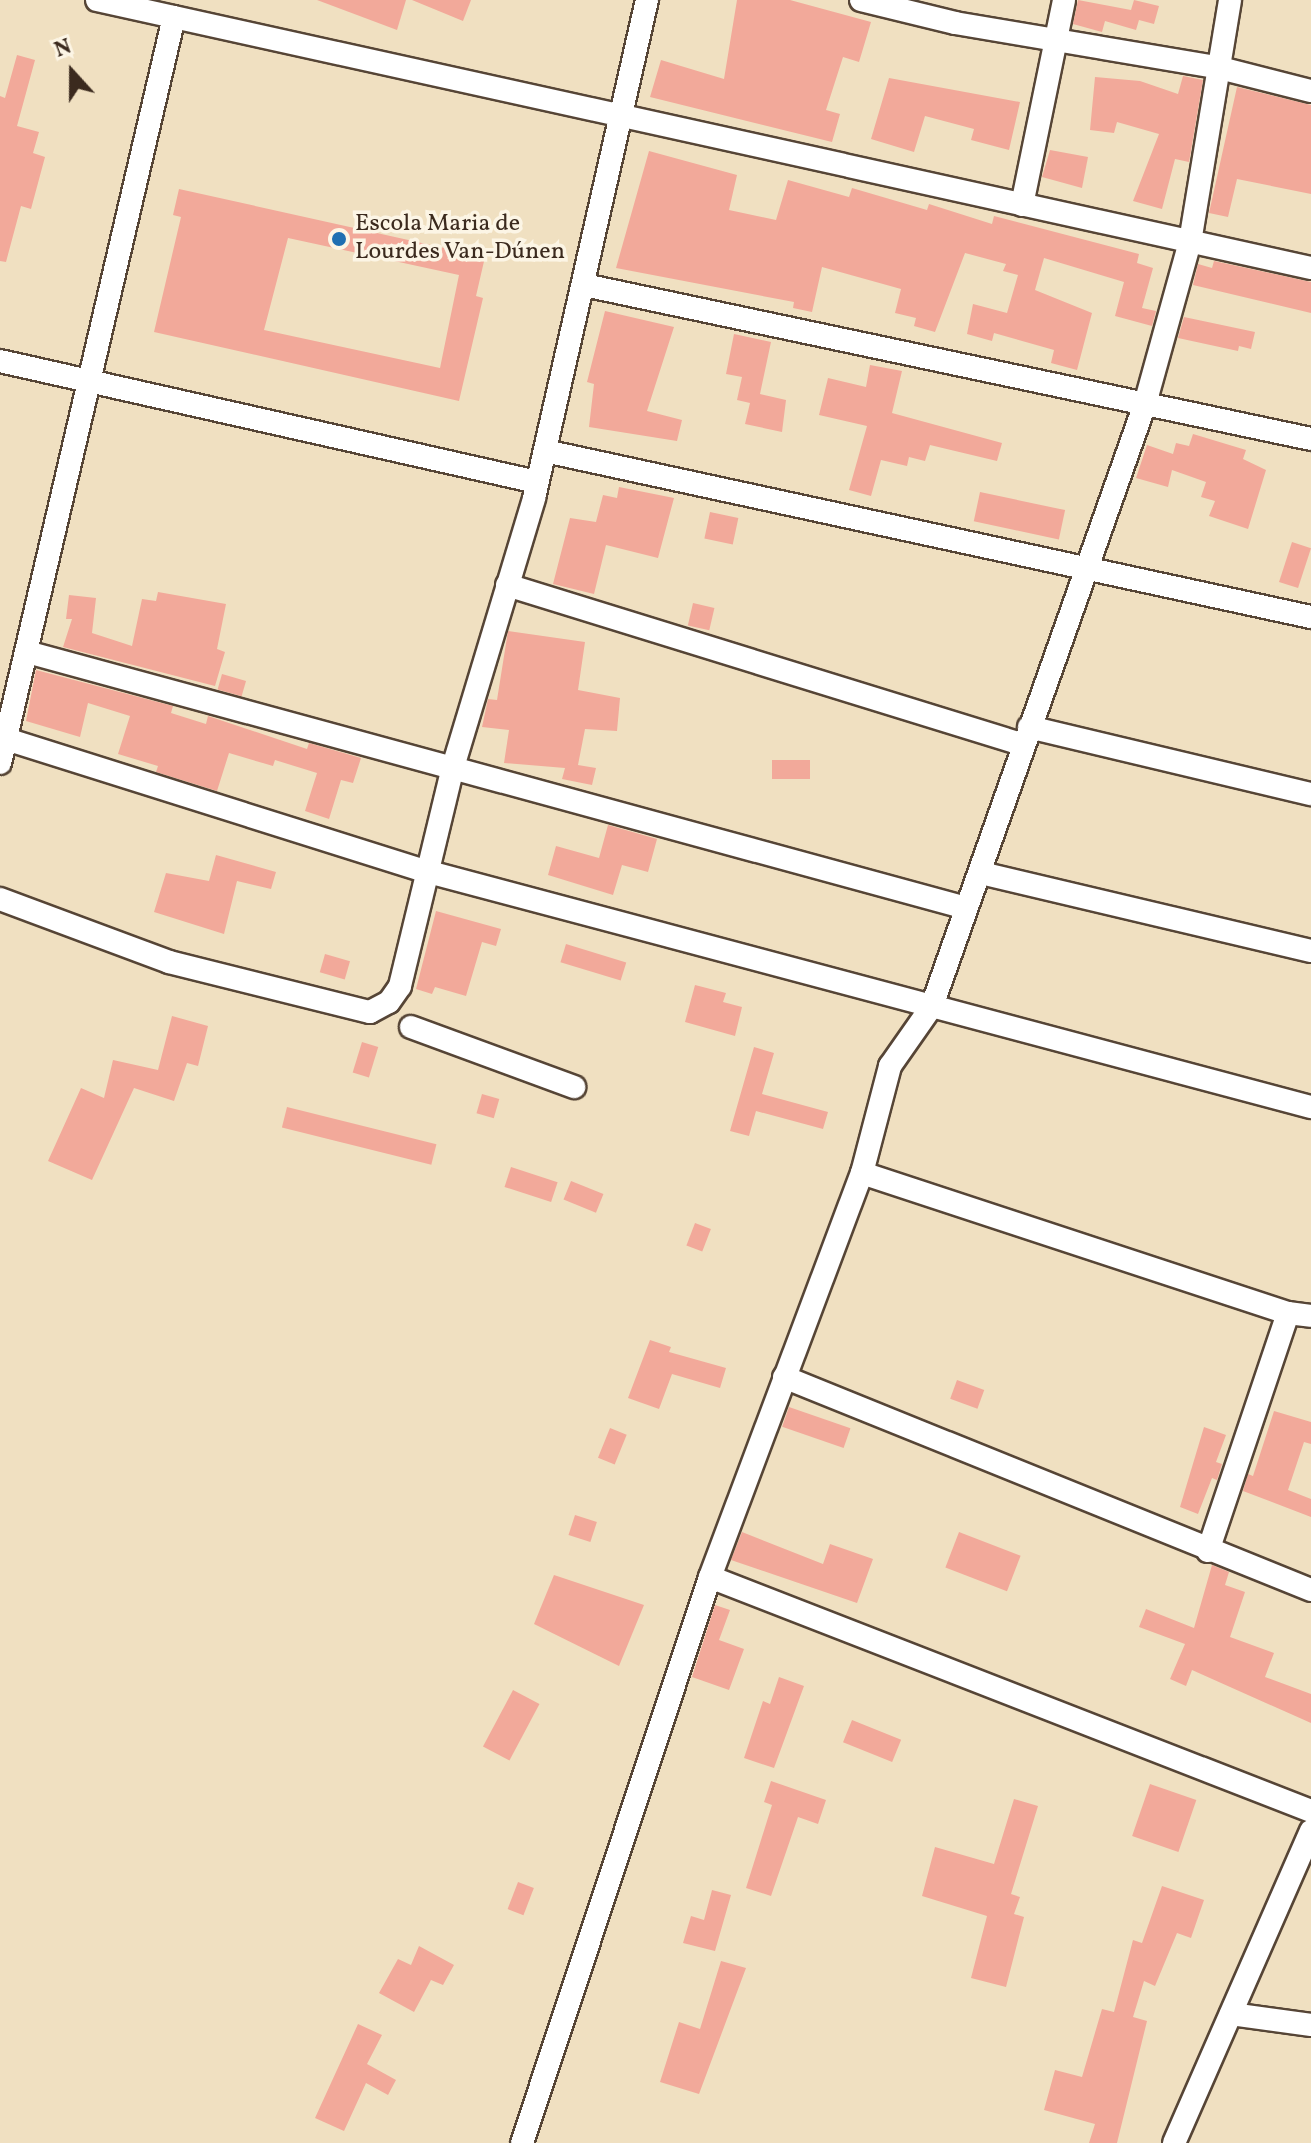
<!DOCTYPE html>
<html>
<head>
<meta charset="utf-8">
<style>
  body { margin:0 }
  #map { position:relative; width:1311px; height:2143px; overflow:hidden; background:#f0e0c1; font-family:Vollkorn,serif }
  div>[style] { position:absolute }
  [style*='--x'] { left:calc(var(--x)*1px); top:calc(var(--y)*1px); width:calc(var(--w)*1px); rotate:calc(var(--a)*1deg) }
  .building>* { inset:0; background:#f2a99a; transform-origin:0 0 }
  .roads { filter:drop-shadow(2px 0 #564536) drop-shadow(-2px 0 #564536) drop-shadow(0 2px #564536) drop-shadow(0 -2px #564536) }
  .minor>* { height:22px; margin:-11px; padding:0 11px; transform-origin:11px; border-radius:11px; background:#fff }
  .dots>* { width:22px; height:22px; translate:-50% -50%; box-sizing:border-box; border:4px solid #fcf5e5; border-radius:50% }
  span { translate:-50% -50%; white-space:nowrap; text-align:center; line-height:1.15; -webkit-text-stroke:7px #fcf5e5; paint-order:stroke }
  .poi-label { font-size:24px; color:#3b2a1e }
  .left { translate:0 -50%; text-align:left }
  .north { position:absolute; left:32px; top:32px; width:80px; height:80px; -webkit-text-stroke:6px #fcf5e5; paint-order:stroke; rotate:339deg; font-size:22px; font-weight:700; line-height:32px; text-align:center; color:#3b2a1e }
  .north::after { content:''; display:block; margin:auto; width:28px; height:36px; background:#3b2a1e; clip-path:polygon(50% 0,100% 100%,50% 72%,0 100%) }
</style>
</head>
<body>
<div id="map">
  <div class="building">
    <i style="clip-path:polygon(317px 0,406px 0,397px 30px)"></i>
    <i style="clip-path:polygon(412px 0,471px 0,463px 21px)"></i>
    <i style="clip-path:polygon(737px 0,790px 0,871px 22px,859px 62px,843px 57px,826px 110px,840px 114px,832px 142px,650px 97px,661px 60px,724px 79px)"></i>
    <i style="clip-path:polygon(1078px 0,1131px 10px,1134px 0,1159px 6px,1154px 24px,1139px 20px,1136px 30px,1105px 21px,1102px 32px,1073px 24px)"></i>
    <i style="clip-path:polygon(17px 55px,35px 60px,17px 126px,39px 132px,33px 153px,45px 157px,31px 209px,21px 206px,6px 262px,0 261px,0 96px,5px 98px)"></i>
    <i style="clip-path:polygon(1183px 76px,1203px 80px,1189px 162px,1175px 159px,1162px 209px,1133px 201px,1159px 134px,1117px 122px,1114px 133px,1090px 130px,1095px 77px,1140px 81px,1178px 94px)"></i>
    <i style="clip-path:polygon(889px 78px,1020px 102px,1009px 150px,971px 140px,974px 129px,925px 116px,914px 152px,871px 139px)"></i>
    <i style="clip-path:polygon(1237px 87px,1311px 105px,1311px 194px,1237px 179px,1228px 217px,1209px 213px)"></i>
    <i style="clip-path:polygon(1050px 150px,1088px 157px,1082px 188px,1042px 177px)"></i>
    <i style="clip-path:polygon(649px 151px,737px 175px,729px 210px,776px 220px,788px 180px,849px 197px,852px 188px,927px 210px,929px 204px,992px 224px,994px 216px,1139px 254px,1137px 263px,1153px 268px,1142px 308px,1156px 311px,1152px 326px,1115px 316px,1124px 282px,1044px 258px,1035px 290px,1092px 313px,1077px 370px,1051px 363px,1054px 350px,994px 333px,992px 341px,967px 334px,973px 304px,1007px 313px,1018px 275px,1003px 271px,1006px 264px,965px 253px,935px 332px,914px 326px,916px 318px,895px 313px,901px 289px,822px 267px,812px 312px,793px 308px,794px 302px,616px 268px)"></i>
    <i style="clip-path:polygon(evenodd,179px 189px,485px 257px,476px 296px,483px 298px,459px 401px,154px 332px,181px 217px,173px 215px,179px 189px,288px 238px,459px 275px,440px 368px,264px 330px,288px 238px)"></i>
    <i style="clip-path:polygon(1214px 261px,1311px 282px,1311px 313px,1193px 285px,1198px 264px,1212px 268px)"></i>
    <i style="clip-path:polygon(605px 311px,674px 327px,647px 411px,682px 420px,677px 441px,589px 427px,594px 384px,587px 382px)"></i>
    <i style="clip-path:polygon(1184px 317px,1255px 332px,1251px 349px,1239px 346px,1238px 351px,1178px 338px)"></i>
    <i style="clip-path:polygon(734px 334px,771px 342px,760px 394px,786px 400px,782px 432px,745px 424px,750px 403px,737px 400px,742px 377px,726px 374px)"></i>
    <i style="clip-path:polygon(870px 365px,902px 371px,892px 413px,1002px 443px,997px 461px,930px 445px,925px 461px,909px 457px,907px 466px,881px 460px,871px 496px,849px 490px,867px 426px,819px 415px,828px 378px,866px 387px)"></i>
    <i style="clip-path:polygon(1193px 434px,1246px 450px,1243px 459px,1266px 470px,1248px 529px,1209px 516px,1215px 501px,1201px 497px,1206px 482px,1172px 470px,1168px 487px,1136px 478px,1147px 445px,1173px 454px,1176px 443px,1189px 446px)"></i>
    <i style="clip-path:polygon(619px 487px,674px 498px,658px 558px,606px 545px,594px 594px,553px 584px,570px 518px,596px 522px,603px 495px,617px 498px)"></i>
    <i style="left:980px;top:492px;width:87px;height:30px;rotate:12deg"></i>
    <i style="left:710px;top:512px;width:29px;height:27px;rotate:12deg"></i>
    <i style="left:1292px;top:542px;width:20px;height:42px;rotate:18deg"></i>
    <i style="clip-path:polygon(158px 592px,226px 604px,217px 649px,225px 652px,215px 686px,63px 647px,72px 619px,66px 619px,69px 595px,96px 598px,92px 633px,132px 646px,142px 599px,156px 601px)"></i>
    <i style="left:693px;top:603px;width:22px;height:23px;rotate:13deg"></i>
    <i style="clip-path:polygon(508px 631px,585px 642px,578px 690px,620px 698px,617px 731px,585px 729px,578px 765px,596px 768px,592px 785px,562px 779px,565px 768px,504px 763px,509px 730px,482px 727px,488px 699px,497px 700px)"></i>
    <i style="clip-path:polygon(36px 670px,173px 706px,171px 713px,206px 724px,208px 716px,307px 749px,309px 743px,361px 758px,353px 783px,341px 780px,329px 819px,305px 811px,317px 773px,275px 760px,273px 766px,229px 753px,217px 791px,156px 772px,158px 766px,118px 754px,130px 716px,88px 703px,80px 737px,26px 721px)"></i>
    <i style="left:222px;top:674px;width:25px;height:16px;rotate:16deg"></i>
    <i style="left:772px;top:760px;width:38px;height:19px"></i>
    <i style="clip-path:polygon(608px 825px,657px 839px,648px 872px,622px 865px,613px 895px,548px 875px,556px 846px,599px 858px)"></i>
    <i style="clip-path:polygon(216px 855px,276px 872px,271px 889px,237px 881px,224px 934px,154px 912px,166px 873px,209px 881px)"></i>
    <i style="clip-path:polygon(436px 911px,501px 929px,496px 946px,482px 942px,466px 996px,435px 987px,432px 994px,416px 989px)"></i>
    <i style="left:566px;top:944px;width:63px;height:19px;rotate:17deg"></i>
    <i style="left:325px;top:954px;width:26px;height:19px;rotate:16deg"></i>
    <i style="clip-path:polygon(695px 985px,726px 993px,723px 1002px,742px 1007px,735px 1036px,685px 1022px)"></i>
    <i style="clip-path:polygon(172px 1016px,208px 1026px,198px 1066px,187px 1063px,174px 1101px,134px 1088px,92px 1180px,48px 1161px,81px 1088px,104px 1098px,113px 1060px,158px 1070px)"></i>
    <i style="left:362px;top:1042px;width:17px;height:32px;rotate:17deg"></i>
    <i style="clip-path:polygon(754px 1047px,774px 1053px,762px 1094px,828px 1112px,823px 1129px,756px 1111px,749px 1136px,730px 1131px)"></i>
    <i style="left:482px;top:1094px;width:18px;height:20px;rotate:16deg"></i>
    <i style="left:287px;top:1107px;width:154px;height:21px;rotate:14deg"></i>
    <i style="left:511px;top:1167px;width:49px;height:21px;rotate:18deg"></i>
    <i style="left:571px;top:1181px;width:35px;height:20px;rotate:22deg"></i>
    <i style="left:695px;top:1223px;width:17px;height:24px;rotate:21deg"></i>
    <i style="clip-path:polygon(650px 1340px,671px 1347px,669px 1352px,726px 1368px,720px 1388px,672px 1374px,659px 1409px,628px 1398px)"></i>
    <i style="left:957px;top:1380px;width:29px;height:20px;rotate:20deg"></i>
    <i style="left:789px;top:1407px;width:65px;height:21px;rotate:19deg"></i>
    <i style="clip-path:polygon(1274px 1411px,1311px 1422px,1311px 1444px,1304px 1442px,1288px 1490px,1311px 1499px,1311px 1517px,1243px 1491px,1248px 1474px,1253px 1476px)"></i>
    <i style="clip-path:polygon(1204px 1427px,1226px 1435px,1216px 1462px,1222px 1464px,1217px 1480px,1212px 1478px,1198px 1514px,1180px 1507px)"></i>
    <i style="left:610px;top:1428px;width:18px;height:32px;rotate:22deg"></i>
    <i style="left:575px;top:1515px;width:23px;height:21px;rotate:18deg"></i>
    <i style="clip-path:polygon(742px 1532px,823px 1564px,830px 1544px,873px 1559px,857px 1603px,731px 1560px)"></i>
    <i style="left:959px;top:1532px;width:66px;height:38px;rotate:21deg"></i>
    <i style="clip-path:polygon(1212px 1565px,1229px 1572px,1225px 1585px,1245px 1592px,1230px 1637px,1274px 1653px,1265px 1677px,1311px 1694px,1311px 1723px,1192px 1670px,1186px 1686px,1170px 1679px,1185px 1644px,1139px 1627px,1146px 1609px,1194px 1628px)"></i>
    <i style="clip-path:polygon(554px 1575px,644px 1605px,619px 1666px,534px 1624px)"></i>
    <i style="clip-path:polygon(715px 1605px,730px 1610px,719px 1640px,744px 1649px,729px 1690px,692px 1677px)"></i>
    <i style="clip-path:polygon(779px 1677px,804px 1686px,774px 1768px,744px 1758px,763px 1701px,770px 1704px)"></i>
    <i style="left:513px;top:1690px;width:30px;height:64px;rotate:28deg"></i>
    <i style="left:852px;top:1720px;width:53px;height:24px;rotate:22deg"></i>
    <i style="clip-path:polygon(771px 1781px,826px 1800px,818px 1824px,798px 1817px,771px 1896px,746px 1888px,772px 1805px,764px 1802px)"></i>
    <i style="left:1150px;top:1784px;width:49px;height:55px;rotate:19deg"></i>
    <i style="clip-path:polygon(1014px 1799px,1038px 1806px,1011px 1894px,1020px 1897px,1014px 1914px,1024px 1917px,1006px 1987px,971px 1978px,987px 1916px,922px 1896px,935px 1847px,994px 1864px)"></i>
    <i style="left:518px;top:1882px;width:17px;height:29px;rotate:21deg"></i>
    <i style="clip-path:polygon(1162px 1886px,1204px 1900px,1191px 1938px,1177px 1933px,1155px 1986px,1144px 1981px,1133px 2017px,1147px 2021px,1117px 2143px,1089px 2143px,1095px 2124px,1044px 2110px,1055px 2070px,1082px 2077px,1102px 2009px,1114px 2012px,1133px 1940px,1142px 1943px)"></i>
    <i style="clip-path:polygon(712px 1890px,731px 1895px,715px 1951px,683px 1943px,691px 1916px,704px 1920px)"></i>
    <i style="clip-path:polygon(419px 1946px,454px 1965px,443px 1985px,431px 1980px,414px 2012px,379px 1993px,398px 1959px,411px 1965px)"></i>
    <i style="clip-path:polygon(721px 1961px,746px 1968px,699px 2094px,660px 2082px,679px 2022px,700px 2029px)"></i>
    <i style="clip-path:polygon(358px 2024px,382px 2035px,367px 2064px,396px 2080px,388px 2095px,366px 2083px,344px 2131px,315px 2118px)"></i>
  </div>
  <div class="roads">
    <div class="minor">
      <i style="--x:97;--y:0;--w:1243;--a:12.45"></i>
      <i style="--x:861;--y:0;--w:97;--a:13.7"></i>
      <i style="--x:955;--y:23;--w:265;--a:9.6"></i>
      <i style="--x:1216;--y:67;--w:98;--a:14.2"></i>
      <i style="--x:1022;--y:205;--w:209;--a:-78.4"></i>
      <i style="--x:584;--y:285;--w:743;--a:11.96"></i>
      <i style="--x:0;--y:361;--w:550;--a:12.7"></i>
      <i style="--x:545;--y:451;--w:784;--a:12.23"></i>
      <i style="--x:507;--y:585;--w:538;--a:17.19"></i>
      <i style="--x:27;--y:652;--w:973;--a:15.25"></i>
      <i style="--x:1029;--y:727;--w:290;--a:13.4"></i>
      <i style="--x:6;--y:739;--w:439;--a:17.5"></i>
      <i style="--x:425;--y:871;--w:917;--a:14.92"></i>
      <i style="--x:0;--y:763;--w:766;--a:-76.87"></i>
      <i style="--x:981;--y:873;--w:339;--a:13.3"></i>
      <i style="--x:0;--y:899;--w:180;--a:20.4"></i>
      <i style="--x:169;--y:962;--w:207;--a:14"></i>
      <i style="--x:370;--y:1012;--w:21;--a:-28"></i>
      <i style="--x:389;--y:1002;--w:19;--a:-55"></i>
      <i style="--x:400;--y:986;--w:225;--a:-76.4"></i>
      <i style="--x:453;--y:767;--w:281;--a:-73.2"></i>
      <i style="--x:534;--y:498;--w:511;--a:-77.22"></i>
      <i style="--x:411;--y:1027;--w:174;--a:20.2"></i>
      <i style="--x:862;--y:1173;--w:448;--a:18.2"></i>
      <i style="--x:1288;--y:1313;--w:23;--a:7"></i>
      <i style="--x:784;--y:1377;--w:568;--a:22.01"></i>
      <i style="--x:1208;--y:1551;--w:251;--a:-71.4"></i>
      <i style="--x:710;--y:1577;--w:645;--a:21.27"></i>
      <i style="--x:1231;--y:2014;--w:81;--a:7.8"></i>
      <i style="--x:522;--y:2143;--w:596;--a:-71.63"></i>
      <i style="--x:710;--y:1577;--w:432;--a:-69.4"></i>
      <i style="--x:862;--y:1173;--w:111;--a:-75.3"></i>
      <i style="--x:890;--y:1066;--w:73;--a:-55"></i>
      <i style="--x:932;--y:1006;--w:639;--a:-70.52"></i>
      <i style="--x:1145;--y:404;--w:168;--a:-74.5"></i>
      <i style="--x:1190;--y:242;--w:245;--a:-80.6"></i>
      <i style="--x:1174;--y:2143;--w:341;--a:-66.3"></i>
    </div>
  </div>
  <div class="dots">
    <i style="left:339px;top:239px;background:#1f6fb2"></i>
  </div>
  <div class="poi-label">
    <span class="left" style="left:355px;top:239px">Escola Maria de<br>Lourdes Van-Dúnen</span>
  </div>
  <div class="north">N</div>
</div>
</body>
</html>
